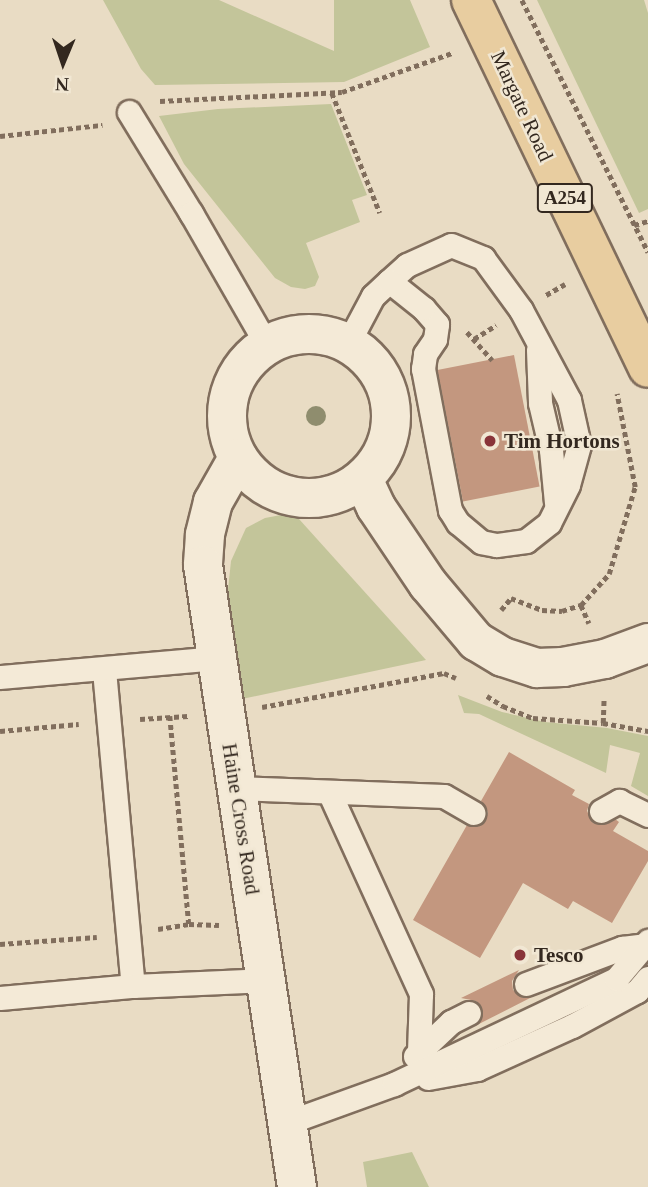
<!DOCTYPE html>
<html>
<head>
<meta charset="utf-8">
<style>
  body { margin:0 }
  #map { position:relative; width:648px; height:1187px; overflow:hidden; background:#e9dcc4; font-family:"Times New Roman",serif }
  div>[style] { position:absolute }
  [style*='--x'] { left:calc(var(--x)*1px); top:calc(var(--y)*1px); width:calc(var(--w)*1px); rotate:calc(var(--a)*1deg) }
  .green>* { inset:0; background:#c3c59a }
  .building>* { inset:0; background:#c3977f; transform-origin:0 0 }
  .path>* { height:4.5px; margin-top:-2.25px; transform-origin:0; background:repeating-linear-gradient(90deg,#816e5d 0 5px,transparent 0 8.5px) }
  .roads { filter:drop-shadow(2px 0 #816e5d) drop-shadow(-2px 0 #816e5d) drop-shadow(0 2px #816e5d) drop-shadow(0 -2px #816e5d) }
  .lane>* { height:23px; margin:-11.5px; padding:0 11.5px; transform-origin:11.5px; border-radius:11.5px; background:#f4ead7 }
  .street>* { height:38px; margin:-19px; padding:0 19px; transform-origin:19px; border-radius:19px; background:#f4ead7 }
  .street>.ring { margin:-19px; padding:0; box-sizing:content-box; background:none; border:38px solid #f4ead7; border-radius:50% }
  .primary>* { height:38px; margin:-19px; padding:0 19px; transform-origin:19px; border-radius:19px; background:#e8cda0 }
  .trees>* { width:20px; height:20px; margin:-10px; border-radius:50%; background:#8f8d6e }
  .dots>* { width:19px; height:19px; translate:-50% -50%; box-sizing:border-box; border:4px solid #f1e7d3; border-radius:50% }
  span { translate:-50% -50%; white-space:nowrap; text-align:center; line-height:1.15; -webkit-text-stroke:5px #f1e7d3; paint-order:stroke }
  .shield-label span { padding:2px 5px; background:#f1e7d3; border:2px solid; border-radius:5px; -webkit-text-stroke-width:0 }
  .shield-label { font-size:19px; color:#33281f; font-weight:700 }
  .street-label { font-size:21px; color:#33281f }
  .poi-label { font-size:21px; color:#33281f; font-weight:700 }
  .left { translate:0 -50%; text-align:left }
  .north { position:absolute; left:28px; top:28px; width:70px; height:70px; -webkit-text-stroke:5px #f1e7d3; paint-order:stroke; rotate:182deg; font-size:19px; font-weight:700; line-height:28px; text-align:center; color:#33281f }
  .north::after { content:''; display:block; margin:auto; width:24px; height:32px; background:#33281f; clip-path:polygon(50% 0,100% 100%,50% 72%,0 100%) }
</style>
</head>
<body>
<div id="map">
  <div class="green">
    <i style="clip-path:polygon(103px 0,219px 0,334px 51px,334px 0,410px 0,430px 47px,344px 82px,155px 85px,141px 69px)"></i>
    <i style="clip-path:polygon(537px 0,644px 0,648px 13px,648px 209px,639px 213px)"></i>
    <i style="clip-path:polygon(331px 104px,367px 195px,352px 200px,360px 222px,306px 243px,319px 277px,315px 286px,305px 289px,291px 287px,275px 278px,184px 164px,159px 116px,218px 109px)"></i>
    <i style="clip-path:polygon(281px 515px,299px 519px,426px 660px,237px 700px,226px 609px,231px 561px,246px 528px,265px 518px)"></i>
    <i style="clip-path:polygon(458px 695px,502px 712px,545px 722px,607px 728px,648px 736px,648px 796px,631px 786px,640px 753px,610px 745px,606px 773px,479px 714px,464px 713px)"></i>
    <i style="clip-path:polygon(412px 1152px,429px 1187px,367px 1187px,363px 1162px)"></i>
  </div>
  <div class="building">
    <i style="left:514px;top:355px;width:134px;height:78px;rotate:79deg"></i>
    <i style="clip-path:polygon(509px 752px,575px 790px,572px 795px,589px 804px,587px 811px,593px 823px,601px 825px,615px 819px,619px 822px,613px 831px,648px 851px,648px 861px,612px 923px,573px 901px,568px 909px,523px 883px,480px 958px,413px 920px,467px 825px,475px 827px,486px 820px,488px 812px,481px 801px)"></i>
    <i style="clip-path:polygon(519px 970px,512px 981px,513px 990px,523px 998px,532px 997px,475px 1026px,483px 1015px,481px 1006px,476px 1001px,461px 998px)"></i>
  </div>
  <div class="path">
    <i style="--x:522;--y:0;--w:282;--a:63.4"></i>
    <i style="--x:332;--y:93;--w:129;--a:68.2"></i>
    <i style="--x:160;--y:101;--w:182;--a:-2.8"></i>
    <i style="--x:342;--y:92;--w:117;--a:-19.5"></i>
    <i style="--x:0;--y:136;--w:103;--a:-6.2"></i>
    <i style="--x:634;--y:225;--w:15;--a:-16"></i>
    <i style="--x:546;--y:295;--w:22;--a:-30"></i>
    <i style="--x:467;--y:332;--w:38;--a:48"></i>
    <i style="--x:474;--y:339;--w:26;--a:-32"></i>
    <i style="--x:581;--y:605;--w:20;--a:66"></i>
    <i style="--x:501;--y:610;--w:16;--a:-50"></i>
    <i style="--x:511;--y:598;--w:33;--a:21"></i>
    <i style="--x:542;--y:610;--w:20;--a:3"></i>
    <i style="--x:562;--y:611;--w:20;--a:-18"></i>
    <i style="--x:581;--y:605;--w:42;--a:-47.9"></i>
    <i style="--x:609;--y:574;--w:91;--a:-73.4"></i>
    <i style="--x:635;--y:487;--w:95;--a:-101"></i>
    <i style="--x:487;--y:696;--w:19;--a:32"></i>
    <i style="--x:503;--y:706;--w:32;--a:22"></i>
    <i style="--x:533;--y:718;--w:70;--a:4.1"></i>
    <i style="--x:603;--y:723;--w:46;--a:10.1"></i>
    <i style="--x:262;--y:707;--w:185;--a:-10.6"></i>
    <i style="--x:444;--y:673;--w:13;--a:23"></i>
    <i style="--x:170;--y:716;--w:209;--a:84.8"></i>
    <i style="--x:140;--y:719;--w:48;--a:-3.6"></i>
    <i style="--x:603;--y:723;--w:25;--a:-88"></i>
    <i style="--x:0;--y:731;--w:79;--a:-5.1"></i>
    <i style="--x:158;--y:929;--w:31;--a:-9"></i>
    <i style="--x:189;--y:924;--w:30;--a:2"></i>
    <i style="--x:0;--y:944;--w:97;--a:-4.1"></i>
  </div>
  <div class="roads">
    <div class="lane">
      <i style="--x:129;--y:112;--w:119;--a:58.5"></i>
      <i style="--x:191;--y:213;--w:152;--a:60.1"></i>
      <i style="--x:348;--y:343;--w:53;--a:-62"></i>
      <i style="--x:373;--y:296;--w:22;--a:-43"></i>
      <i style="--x:389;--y:281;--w:24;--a:-42"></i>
      <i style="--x:407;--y:265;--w:48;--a:-24.4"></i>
      <i style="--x:451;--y:245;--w:35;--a:22"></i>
      <i style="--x:483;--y:258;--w:64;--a:53.8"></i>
      <i style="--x:521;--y:310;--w:102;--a:61.9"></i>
      <i style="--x:569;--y:400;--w:46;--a:77.5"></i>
      <i style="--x:579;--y:445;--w:41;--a:105.4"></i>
      <i style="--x:568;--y:485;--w:42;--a:116.6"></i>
      <i style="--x:549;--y:523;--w:29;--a:142"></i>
      <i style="--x:526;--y:541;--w:30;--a:172"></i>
      <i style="--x:496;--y:545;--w:15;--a:-169"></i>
      <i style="--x:481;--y:542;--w:30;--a:-140"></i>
      <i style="--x:458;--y:523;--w:15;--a:-122"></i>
      <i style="--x:450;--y:510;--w:144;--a:-100.8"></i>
      <i style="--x:423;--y:369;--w:15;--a:-82"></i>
      <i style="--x:425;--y:354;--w:18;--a:-56"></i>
      <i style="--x:435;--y:339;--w:15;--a:-82"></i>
      <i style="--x:437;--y:324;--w:21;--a:-131"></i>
      <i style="--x:423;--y:308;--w:43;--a:-141.5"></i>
      <i style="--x:538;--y:350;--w:53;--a:87.8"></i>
      <i style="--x:540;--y:403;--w:48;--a:76.8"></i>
      <i style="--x:551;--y:450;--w:53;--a:84.6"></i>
      <i style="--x:104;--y:670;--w:317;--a:84.8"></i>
      <i style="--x:0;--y:677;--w:218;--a:-5"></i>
      <i style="--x:236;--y:788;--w:208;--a:2.2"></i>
      <i style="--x:444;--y:796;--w:34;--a:30"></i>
      <i style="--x:330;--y:794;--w:220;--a:65.5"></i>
      <i style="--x:421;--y:994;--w:56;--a:92"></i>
      <i style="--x:601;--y:811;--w:21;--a:-29"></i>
      <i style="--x:619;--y:801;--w:32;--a:26"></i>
      <i style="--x:526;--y:984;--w:103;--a:-20.6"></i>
      <i style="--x:622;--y:948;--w:23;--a:-7"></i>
      <i style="--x:0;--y:998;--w:134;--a:-5.2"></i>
      <i style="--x:133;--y:986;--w:135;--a:-2.5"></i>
      <i style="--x:415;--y:1056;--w:50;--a:-43.4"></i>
      <i style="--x:451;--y:1022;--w:20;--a:-27"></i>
      <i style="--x:428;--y:1078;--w:50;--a:-10.4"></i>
      <i style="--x:477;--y:1069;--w:104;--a:-24.4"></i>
      <i style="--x:572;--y:1026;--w:74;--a:-28.3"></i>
      <i style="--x:637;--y:991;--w:17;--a:-50"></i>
      <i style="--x:289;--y:1122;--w:112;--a:-19.9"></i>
      <i style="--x:394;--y:1084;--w:246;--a:-25.3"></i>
      <i style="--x:616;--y:979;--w:50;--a:-49.9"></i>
    </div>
    <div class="street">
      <i class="ring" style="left:227px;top:334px;width:126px;height:126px"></i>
      <i style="--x:238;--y:458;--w:51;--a:119.6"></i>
      <i style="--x:213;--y:502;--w:34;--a:104"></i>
      <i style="--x:205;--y:535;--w:30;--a:94"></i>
      <i style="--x:203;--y:565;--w:629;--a:81.41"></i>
      <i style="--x:363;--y:479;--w:31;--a:65"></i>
      <i style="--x:376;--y:507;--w:93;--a:56"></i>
      <i style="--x:428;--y:584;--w:75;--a:49.9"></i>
      <i style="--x:476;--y:641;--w:31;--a:31"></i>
      <i style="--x:503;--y:657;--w:36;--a:18"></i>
      <i style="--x:537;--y:668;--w:26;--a:-2"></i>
      <i style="--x:563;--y:667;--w:43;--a:-10.8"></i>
      <i style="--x:605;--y:659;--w:46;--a:-20.4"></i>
    </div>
    <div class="primary">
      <i style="--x:471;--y:0;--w:408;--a:64.3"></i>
    </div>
  </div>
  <div class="trees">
    <i style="left:316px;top:416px"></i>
  </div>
  <div class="dots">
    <i style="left:490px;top:441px;background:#893439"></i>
    <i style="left:520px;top:955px;background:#893439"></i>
  </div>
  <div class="shield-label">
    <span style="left:565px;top:198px">A254</span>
  </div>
  <div class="street-label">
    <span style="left:522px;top:106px;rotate:65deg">Margate Road</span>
    <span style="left:241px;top:819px;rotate:81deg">Haine Cross Road</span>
  </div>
  <div class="poi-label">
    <span class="left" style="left:504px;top:441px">Tim Hortons</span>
    <span class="left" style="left:534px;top:955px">Tesco</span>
  </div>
  <div class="north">N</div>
</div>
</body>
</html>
